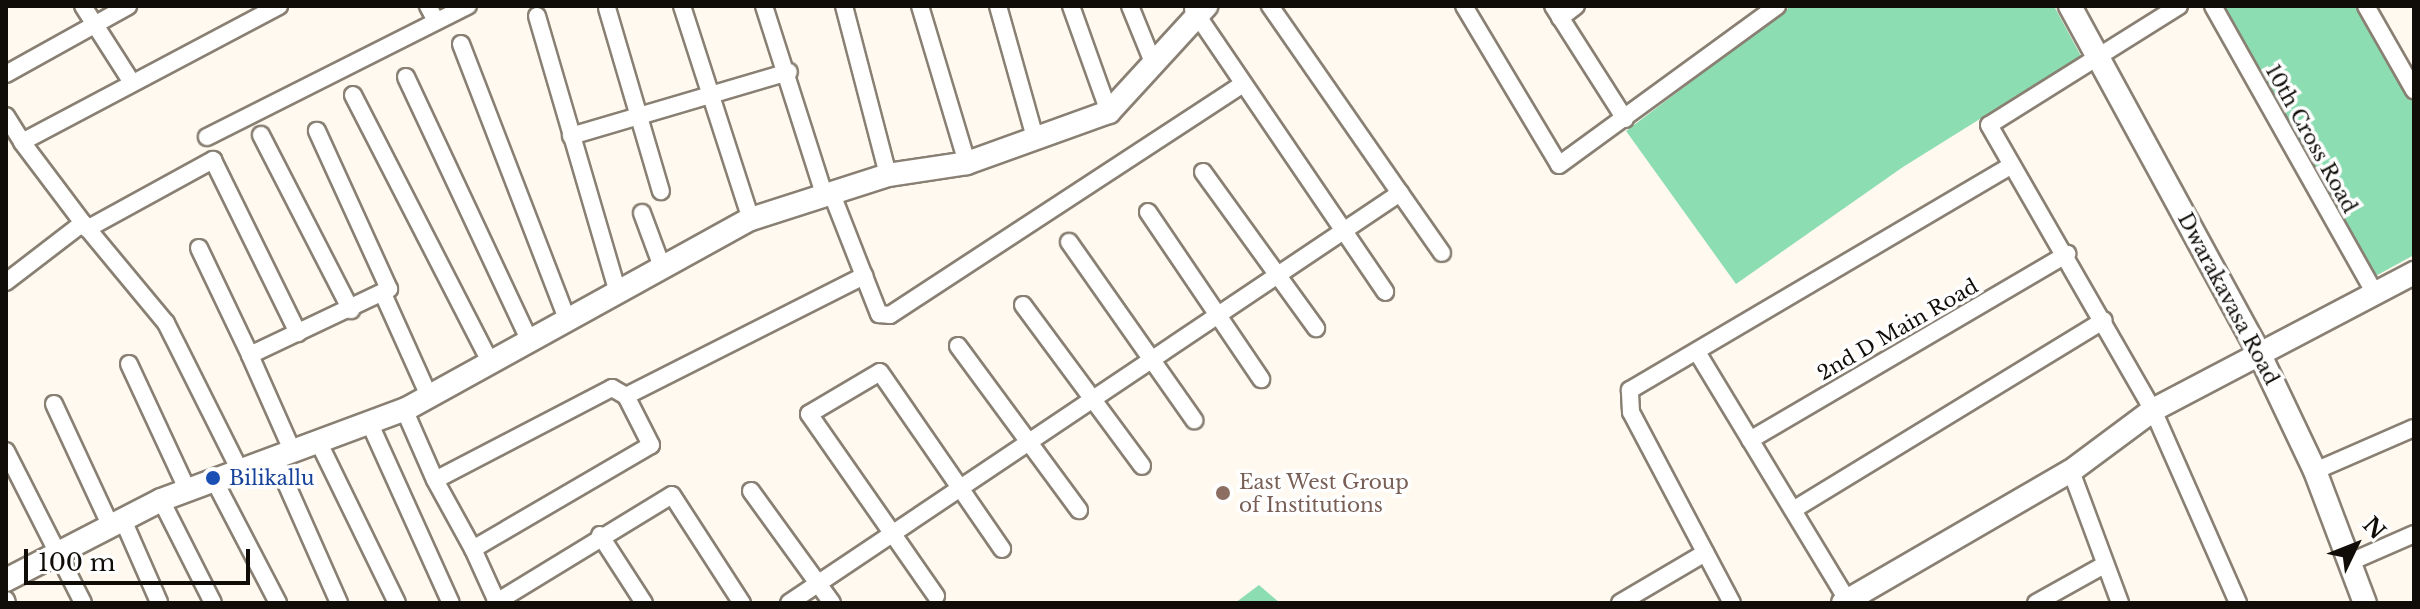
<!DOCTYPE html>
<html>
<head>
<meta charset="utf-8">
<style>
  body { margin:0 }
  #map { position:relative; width:2420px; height:609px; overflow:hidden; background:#fff9f0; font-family:"Libre Baskerville",serif }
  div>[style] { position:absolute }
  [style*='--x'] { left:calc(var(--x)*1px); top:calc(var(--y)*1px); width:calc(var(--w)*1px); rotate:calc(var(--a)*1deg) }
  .green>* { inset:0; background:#8dddb2 }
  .roads { filter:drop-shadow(2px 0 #898073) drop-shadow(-2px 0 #898073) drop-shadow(0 2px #898073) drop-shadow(0 -2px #898073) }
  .street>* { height:16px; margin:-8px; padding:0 8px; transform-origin:8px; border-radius:8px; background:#fff }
  .secondary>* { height:22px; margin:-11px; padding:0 11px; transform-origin:11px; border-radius:11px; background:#fff }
  .dots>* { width:22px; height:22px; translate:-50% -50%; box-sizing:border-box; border:4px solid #fff; border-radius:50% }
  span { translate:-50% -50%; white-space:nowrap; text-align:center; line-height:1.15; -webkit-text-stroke:7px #fff; paint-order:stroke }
  .street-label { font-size:20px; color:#100d08 }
  .transit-label { font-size:20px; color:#164399 }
  .left { translate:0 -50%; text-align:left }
  .education-label { font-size:20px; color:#785e54 }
  .frame { position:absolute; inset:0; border:8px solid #100d08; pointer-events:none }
  .north { position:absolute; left:2316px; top:505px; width:80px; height:80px; -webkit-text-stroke:6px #fff; paint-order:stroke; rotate:47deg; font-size:22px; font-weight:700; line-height:32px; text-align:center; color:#100d08 }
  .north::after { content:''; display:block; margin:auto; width:28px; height:36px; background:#100d08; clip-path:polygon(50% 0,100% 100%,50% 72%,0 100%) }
  .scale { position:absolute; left:24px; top:549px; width:226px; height:36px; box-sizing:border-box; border:4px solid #100d08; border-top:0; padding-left:10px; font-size:24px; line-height:28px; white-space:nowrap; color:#100d08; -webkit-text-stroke:6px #fff; paint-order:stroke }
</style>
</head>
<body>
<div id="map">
  <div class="green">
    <i style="clip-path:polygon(1791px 6px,2054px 6px,2081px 56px,1903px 167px,1736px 284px,1626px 131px)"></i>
    <i style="clip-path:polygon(2223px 6px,2371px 6px,2414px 85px,2414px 255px,2372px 278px)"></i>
    <i style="clip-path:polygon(1259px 585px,1280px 603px,1235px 603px)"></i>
  </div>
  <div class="roads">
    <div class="street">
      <i style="--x:83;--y:6;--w:89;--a:57.4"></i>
      <i style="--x:428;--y:6;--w:17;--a:62"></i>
      <i style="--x:682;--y:6;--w:224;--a:72.1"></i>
      <i style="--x:764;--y:6;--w:197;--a:72.3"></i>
      <i style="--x:844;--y:6;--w:175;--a:75.4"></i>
      <i style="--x:920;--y:6;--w:164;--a:73.3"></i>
      <i style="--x:998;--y:6;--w:137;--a:74.3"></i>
      <i style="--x:1071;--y:6;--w:113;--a:70.3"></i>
      <i style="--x:1130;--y:6;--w:58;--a:67.8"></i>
      <i style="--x:1464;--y:6;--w:185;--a:59.1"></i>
      <i style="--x:1559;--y:165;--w:270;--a:-36.1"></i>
      <i style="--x:1553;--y:6;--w:134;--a:57.5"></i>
      <i style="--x:2179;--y:6;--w:224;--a:147.9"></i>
      <i style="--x:1989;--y:125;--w:329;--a:60.1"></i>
      <i style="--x:2153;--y:410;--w:211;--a:66.2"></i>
      <i style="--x:2213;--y:6;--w:328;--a:60.6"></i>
      <i style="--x:2366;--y:6;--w:97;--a:60.3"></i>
      <i style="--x:607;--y:8;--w:191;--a:73.6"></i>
      <i style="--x:1193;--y:9;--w:342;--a:55.8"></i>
      <i style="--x:537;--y:16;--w:284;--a:73.7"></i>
      <i style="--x:1560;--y:18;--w:20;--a:-37"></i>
      <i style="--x:461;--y:44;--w:294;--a:68.9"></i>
      <i style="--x:6;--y:74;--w:140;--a:-29.1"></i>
      <i style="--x:406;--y:77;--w:289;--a:64.9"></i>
      <i style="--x:353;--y:95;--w:300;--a:62.8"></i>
      <i style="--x:6;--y:116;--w:31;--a:58"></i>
      <i style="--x:22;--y:142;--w:291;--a:-27.9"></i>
      <i style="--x:261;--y:135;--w:197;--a:62.8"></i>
      <i style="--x:571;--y:136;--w:227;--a:-16.4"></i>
      <i style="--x:207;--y:137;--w:292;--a:-26.7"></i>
      <i style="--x:1203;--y:172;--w:193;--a:54.1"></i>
      <i style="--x:1400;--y:193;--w:73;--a:55"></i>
      <i style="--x:1148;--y:212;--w:202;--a:55.9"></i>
      <i style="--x:642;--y:213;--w:54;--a:69.6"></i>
      <i style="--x:83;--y:223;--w:130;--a:50.3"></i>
      <i style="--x:166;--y:323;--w:163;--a:63.4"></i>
      <i style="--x:87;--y:229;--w:144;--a:-28.7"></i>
      <i style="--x:213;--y:160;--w:193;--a:63.8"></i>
      <i style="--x:1069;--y:242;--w:218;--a:54.9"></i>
      <i style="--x:199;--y:248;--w:119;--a:64.5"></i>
      <i style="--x:864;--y:276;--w:41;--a:68.5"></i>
      <i style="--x:879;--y:314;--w:11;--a:5"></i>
      <i style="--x:890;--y:315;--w:420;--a:-33.2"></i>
      <i style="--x:6;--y:282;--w:97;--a:-37.5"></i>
      <i style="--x:83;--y:223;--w:101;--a:-127"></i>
      <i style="--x:384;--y:296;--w:110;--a:65.8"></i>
      <i style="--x:1023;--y:305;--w:200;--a:53.5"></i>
      <i style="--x:958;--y:346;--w:204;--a:53.6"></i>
      <i style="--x:1697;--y:352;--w:293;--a:58.8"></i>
      <i style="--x:129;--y:364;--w:138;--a:65.1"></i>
      <i style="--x:626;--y:396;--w:16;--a:-150"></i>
      <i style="--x:612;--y:388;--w:199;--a:152.5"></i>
      <i style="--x:435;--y:480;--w:79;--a:61.2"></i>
      <i style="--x:473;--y:549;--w:206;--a:-30.3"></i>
      <i style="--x:651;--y:445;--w:55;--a:-117"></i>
      <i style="--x:626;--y:396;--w:267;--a:-26.8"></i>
      <i style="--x:864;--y:276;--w:90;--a:-111.4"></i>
      <i style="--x:54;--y:404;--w:136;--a:65.1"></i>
      <i style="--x:404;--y:409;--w:77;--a:66.4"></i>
      <i style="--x:370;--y:424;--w:196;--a:65.7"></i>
      <i style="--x:1750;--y:440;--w:368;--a:-30.4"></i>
      <i style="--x:318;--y:441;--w:180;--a:64"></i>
      <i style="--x:292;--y:450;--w:104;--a:-113.9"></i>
      <i style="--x:250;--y:355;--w:154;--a:-25.4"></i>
      <i style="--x:389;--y:289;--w:174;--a:-114.5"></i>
      <i style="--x:6;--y:451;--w:170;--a:63.1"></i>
      <i style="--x:274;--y:456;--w:161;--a:66.1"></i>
      <i style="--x:2071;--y:471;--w:141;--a:69.6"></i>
      <i style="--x:2315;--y:471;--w:108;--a:-23.5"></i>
      <i style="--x:213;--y:478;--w:141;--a:62.5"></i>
      <i style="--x:751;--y:491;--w:138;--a:54.1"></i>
      <i style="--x:161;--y:500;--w:115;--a:63.2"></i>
      <i style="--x:1793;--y:510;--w:364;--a:-31.4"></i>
      <i style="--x:123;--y:520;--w:90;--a:66.3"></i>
      <i style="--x:600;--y:535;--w:81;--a:57.1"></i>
      <i style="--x:473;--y:549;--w:58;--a:65.6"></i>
      <i style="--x:2348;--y:563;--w:72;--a:-23.7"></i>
      <i style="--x:936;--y:596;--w:222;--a:-124.9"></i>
      <i style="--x:809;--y:414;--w:82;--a:-30.6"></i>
      <i style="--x:880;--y:372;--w:215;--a:55.4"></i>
      <i style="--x:6;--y:600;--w:3;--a:72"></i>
      <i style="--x:495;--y:603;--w:207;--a:-31.4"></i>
      <i style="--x:672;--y:495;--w:129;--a:57.1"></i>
      <i style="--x:789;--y:603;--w:736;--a:-33.86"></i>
      <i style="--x:1400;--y:193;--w:228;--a:-124.8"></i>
      <i style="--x:1620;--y:603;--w:99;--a:-30.5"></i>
      <i style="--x:1732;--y:603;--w:216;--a:-117.9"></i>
      <i style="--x:1631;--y:412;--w:22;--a:-93"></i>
      <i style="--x:1630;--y:390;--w:443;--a:-30.5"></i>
      <i style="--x:2036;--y:603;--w:78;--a:-29.2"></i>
    </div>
    <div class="secondary">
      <i style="--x:2070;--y:6;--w:395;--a:61.4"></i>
      <i style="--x:2259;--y:353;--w:131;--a:64.6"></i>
      <i style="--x:2315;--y:471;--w:141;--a:69.3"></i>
      <i style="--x:6;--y:580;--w:174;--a:-27.3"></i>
      <i style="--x:161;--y:500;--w:264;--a:-20.4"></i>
      <i style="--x:408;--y:408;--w:392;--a:-28.9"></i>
      <i style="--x:751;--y:219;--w:144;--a:-17.8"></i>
      <i style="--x:888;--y:175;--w:80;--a:-8.6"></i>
      <i style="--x:967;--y:163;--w:151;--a:-19.8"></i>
      <i style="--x:1109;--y:112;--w:144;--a:-47.5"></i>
      <i style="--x:1843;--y:603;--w:263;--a:-30.1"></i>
      <i style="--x:2071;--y:471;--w:102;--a:-36.6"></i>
      <i style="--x:2153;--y:410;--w:295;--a:-27.7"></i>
    </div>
  </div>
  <div class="dots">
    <i style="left:213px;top:478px;background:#1a4fb4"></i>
    <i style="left:1223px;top:493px;background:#8d6e63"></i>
  </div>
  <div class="street-label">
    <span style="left:2311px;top:139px;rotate:61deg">10th Cross Road</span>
    <span style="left:2228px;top:299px;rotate:62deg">Dwarakavasa Road</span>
    <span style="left:1898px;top:330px;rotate:-30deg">2nd D Main Road</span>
  </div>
  <div class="transit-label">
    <span class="left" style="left:229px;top:478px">Bilikallu</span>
  </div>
  <div class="education-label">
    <span class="left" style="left:1239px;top:494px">East West Group<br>of Institutions</span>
  </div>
  <div class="frame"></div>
  <div class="north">N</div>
  <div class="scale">100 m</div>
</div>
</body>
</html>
